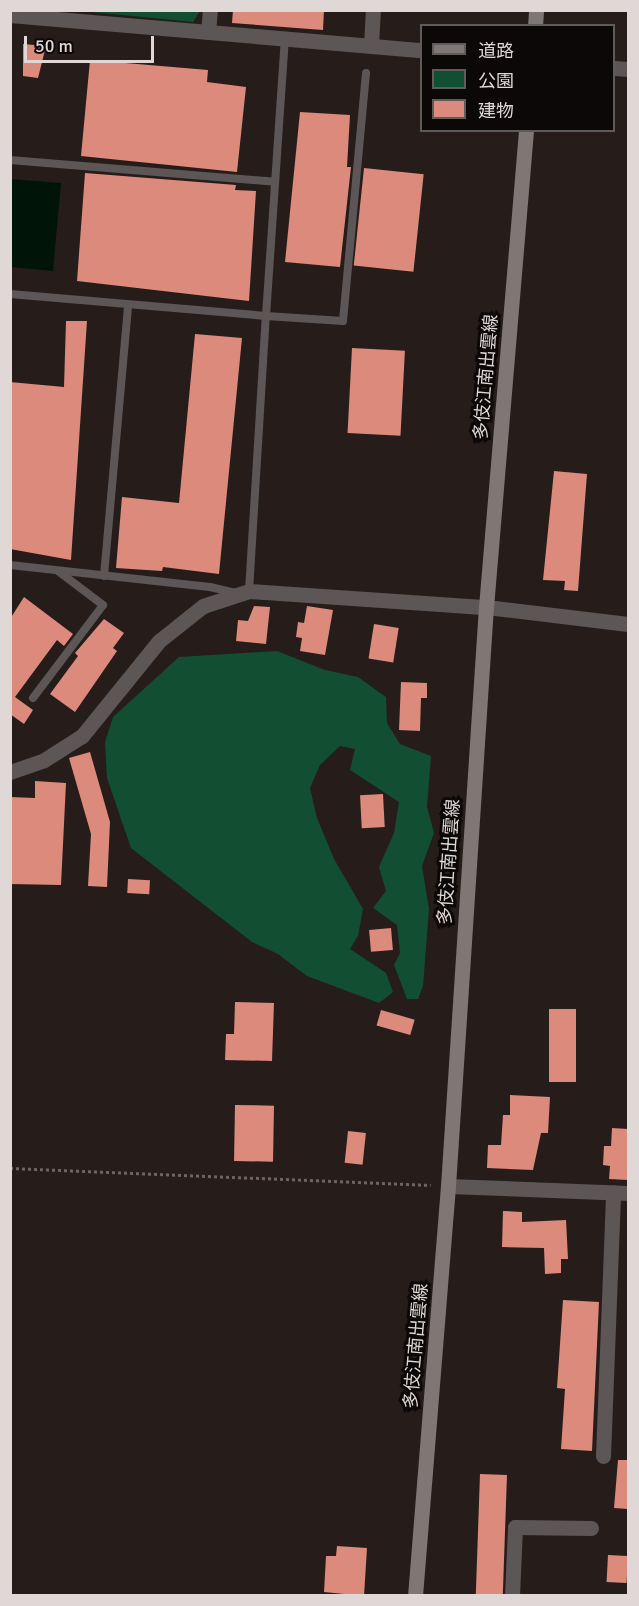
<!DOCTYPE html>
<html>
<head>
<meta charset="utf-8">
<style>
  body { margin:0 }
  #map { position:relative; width:639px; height:1606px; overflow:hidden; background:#261d1b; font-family:Signika,"Noto Sans JP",sans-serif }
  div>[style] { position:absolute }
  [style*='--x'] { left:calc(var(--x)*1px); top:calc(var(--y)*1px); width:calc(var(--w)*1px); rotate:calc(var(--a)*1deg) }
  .green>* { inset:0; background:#124e32 }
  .water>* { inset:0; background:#001408 }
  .building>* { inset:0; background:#db8a7c; transform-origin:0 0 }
  .path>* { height:3px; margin-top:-1.5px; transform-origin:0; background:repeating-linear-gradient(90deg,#6d6563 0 3px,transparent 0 6px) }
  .lane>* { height:8px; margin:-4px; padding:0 4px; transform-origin:4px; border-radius:4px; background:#5c5756 }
  .street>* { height:15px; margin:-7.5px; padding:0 7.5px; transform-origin:7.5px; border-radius:7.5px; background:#5c5756 }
  .secondary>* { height:15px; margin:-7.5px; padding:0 7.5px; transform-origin:7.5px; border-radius:7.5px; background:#7f7775 }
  span { translate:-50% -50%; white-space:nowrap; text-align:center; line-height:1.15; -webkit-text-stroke:6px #0c0808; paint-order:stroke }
  .street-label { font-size:18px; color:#dfd8d7 }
  .frame { position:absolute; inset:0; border:12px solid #dfd8d7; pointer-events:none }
  .legend { position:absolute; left:420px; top:24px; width:195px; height:108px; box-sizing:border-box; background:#0c0808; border:2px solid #605b5b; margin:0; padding:8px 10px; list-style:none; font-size:18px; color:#dfd8d7 }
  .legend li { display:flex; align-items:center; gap:12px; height:30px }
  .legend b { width:30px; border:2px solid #605b5b }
  .scale { position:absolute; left:24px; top:36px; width:130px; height:27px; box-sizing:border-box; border:3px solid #dfd8d7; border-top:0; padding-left:8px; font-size:18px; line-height:21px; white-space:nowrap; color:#dfd8d7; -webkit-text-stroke:4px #0c0808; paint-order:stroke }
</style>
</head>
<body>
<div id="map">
  <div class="green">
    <i style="clip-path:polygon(82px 11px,200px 11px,193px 22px)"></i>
    <i style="clip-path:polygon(277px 651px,325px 670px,358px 677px,386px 697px,387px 723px,400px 744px,431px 756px,427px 807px,434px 833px,422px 866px,429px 909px,423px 986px,418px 999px,407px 999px,394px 965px,400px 953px,397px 925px,373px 908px,386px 891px,379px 867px,394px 833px,399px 802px,350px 770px,355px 749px,340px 746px,320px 765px,310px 788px,317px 818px,334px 859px,363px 909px,358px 936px,350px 949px,386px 973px,393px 992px,379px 1003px,307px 976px,278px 954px,252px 942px,131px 848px,107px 778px,105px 742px,113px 717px,179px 657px)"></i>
  </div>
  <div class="water">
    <i style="clip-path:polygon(10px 179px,61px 183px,53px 271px,11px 267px)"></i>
  </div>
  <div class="building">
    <i style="clip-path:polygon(233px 10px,324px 10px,323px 30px,232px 23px)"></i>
    <i style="clip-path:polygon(23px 44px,46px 46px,38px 78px,23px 76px)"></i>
    <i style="clip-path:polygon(90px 60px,208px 70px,207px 82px,246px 87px,237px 172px,81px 156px)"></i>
    <i style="clip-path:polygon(300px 112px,350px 115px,347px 167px,351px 167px,340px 267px,285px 262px)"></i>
    <i style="left:364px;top:168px;width:60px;height:98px;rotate:6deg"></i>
    <i style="clip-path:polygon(85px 173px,236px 185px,235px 190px,256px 191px,249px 301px,77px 281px)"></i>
    <i style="clip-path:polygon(66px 321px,87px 321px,71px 560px,10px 549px,10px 382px,64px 387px)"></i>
    <i style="clip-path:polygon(195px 334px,242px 338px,219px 574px,163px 567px,162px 571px,116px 568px,122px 497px,179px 503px)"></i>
    <i style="left:352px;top:348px;width:53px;height:85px;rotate:3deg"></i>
    <i style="clip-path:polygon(554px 471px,587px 474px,578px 591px,564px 590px,565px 581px,543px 580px)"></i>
    <i style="clip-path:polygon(24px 597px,73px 634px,64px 646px,57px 640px,15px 697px,33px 710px,24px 724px,10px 714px,10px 619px)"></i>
    <i style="clip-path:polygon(254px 606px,270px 607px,266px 644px,236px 641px,238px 620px,248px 621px)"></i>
    <i style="clip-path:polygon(307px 606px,333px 610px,325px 655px,300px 651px,302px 638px,296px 637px,298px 622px,304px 623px)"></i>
    <i style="clip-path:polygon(104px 619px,124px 633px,113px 648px,117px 651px,75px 712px,50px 694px,78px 656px,75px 653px)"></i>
    <i style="left:374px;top:624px;width:25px;height:35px;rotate:9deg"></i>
    <i style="clip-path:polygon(401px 682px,427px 683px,427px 698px,421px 698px,420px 731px,399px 730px)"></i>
    <i style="clip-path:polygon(90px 752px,110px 822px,107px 887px,88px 886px,91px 834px,69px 758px)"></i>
    <i style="clip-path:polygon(35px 781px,66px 783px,61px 885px,10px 884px,10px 797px,35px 798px)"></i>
    <i style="left:383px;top:794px;width:33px;height:23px;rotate:87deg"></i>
    <i style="left:128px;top:879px;width:22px;height:14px;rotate:3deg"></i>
    <i style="left:391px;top:928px;width:22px;height:22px;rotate:85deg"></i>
    <i style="clip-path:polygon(235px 1002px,274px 1003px,272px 1061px,225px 1060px,226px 1034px,234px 1034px)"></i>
    <i style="left:549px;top:1009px;width:27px;height:73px"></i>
    <i style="left:381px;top:1010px;width:35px;height:16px;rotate:16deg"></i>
    <i style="clip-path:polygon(510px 1095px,550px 1097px,548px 1133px,541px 1133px,533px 1170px,487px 1168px,488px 1145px,501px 1145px,503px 1115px,510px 1115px)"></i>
    <i style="left:235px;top:1105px;width:39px;height:56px;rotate:1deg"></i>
    <i style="clip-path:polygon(612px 1128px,628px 1129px,628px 1180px,609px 1179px,610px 1166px,603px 1165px,604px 1146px,611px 1146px)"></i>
    <i style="left:348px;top:1131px;width:18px;height:32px;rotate:6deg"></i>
    <i style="clip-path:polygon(503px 1211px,522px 1212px,522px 1222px,566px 1220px,568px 1259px,561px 1259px,561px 1273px,545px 1274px,544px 1248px,502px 1247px)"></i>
    <i style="clip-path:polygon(563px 1300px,599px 1302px,592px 1451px,561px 1449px,565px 1389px,557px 1388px)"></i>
    <i style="clip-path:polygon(618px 1460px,628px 1460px,628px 1509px,614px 1508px)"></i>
    <i style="left:480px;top:1474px;width:27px;height:122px;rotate:2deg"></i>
    <i style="clip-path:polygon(337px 1546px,367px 1548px,364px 1596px,324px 1592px,326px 1556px,336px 1556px)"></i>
    <i style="left:608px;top:1555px;width:20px;height:27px;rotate:3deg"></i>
  </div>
  <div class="path">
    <i style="--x:10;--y:1168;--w:421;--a:2.3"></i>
  </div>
  <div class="lane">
    <i style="--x:10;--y:160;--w:266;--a:4.7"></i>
    <i style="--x:10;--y:294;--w:257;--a:4.9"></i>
    <i style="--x:266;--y:316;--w:278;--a:-86.1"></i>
    <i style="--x:10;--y:565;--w:201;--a:6.3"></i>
    <i style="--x:210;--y:587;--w:26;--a:13"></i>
    <i style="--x:104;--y:576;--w:272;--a:-84.9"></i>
    <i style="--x:249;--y:591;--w:276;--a:-86.5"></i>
    <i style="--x:266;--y:316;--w:77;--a:3.7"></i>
    <i style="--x:343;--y:321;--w:249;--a:-84.7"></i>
    <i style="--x:33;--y:698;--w:116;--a:-53"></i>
    <i style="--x:103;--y:605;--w:56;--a:-142.9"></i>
  </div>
  <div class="street">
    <i style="--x:10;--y:15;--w:413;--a:4.9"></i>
    <i style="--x:208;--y:32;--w:22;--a:-85"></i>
    <i style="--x:371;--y:46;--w:36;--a:-87"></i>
    <i style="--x:614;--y:68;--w:14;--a:4"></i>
    <i style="--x:10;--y:772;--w:36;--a:-19"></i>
    <i style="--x:44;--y:760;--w:45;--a:-32.3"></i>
    <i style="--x:82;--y:736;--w:122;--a:-51"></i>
    <i style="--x:159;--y:641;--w:56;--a:-38.5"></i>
    <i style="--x:203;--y:606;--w:48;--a:-18.1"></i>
    <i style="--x:249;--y:591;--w:238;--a:3.9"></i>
    <i style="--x:486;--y:607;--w:143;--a:6.8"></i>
    <i style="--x:448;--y:1186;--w:180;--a:2.2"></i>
    <i style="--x:603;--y:1456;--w:264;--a:-87.8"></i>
    <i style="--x:512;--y:1596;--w:69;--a:-87.5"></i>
    <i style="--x:515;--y:1527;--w:76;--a:0.8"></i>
  </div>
  <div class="secondary">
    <i style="--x:535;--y:26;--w:16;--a:-86"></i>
    <i style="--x:415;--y:1596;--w:411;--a:-85.4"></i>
    <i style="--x:448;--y:1186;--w:580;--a:-86.25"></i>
    <i style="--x:486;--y:607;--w:479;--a:-85.2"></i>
  </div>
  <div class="street-label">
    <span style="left:486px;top:377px;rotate:-85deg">多伎江南出雲線</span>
    <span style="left:449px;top:862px;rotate:-86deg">多伎江南出雲線</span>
    <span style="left:416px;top:1346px;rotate:-85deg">多伎江南出雲線</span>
  </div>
  <div class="frame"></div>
  <ul class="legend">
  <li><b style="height:8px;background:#7f7775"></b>道路</li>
  <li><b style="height:16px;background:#124e32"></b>公園</li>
  <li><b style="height:16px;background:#db8a7c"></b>建物</li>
  </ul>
  <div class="scale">50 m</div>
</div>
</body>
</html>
